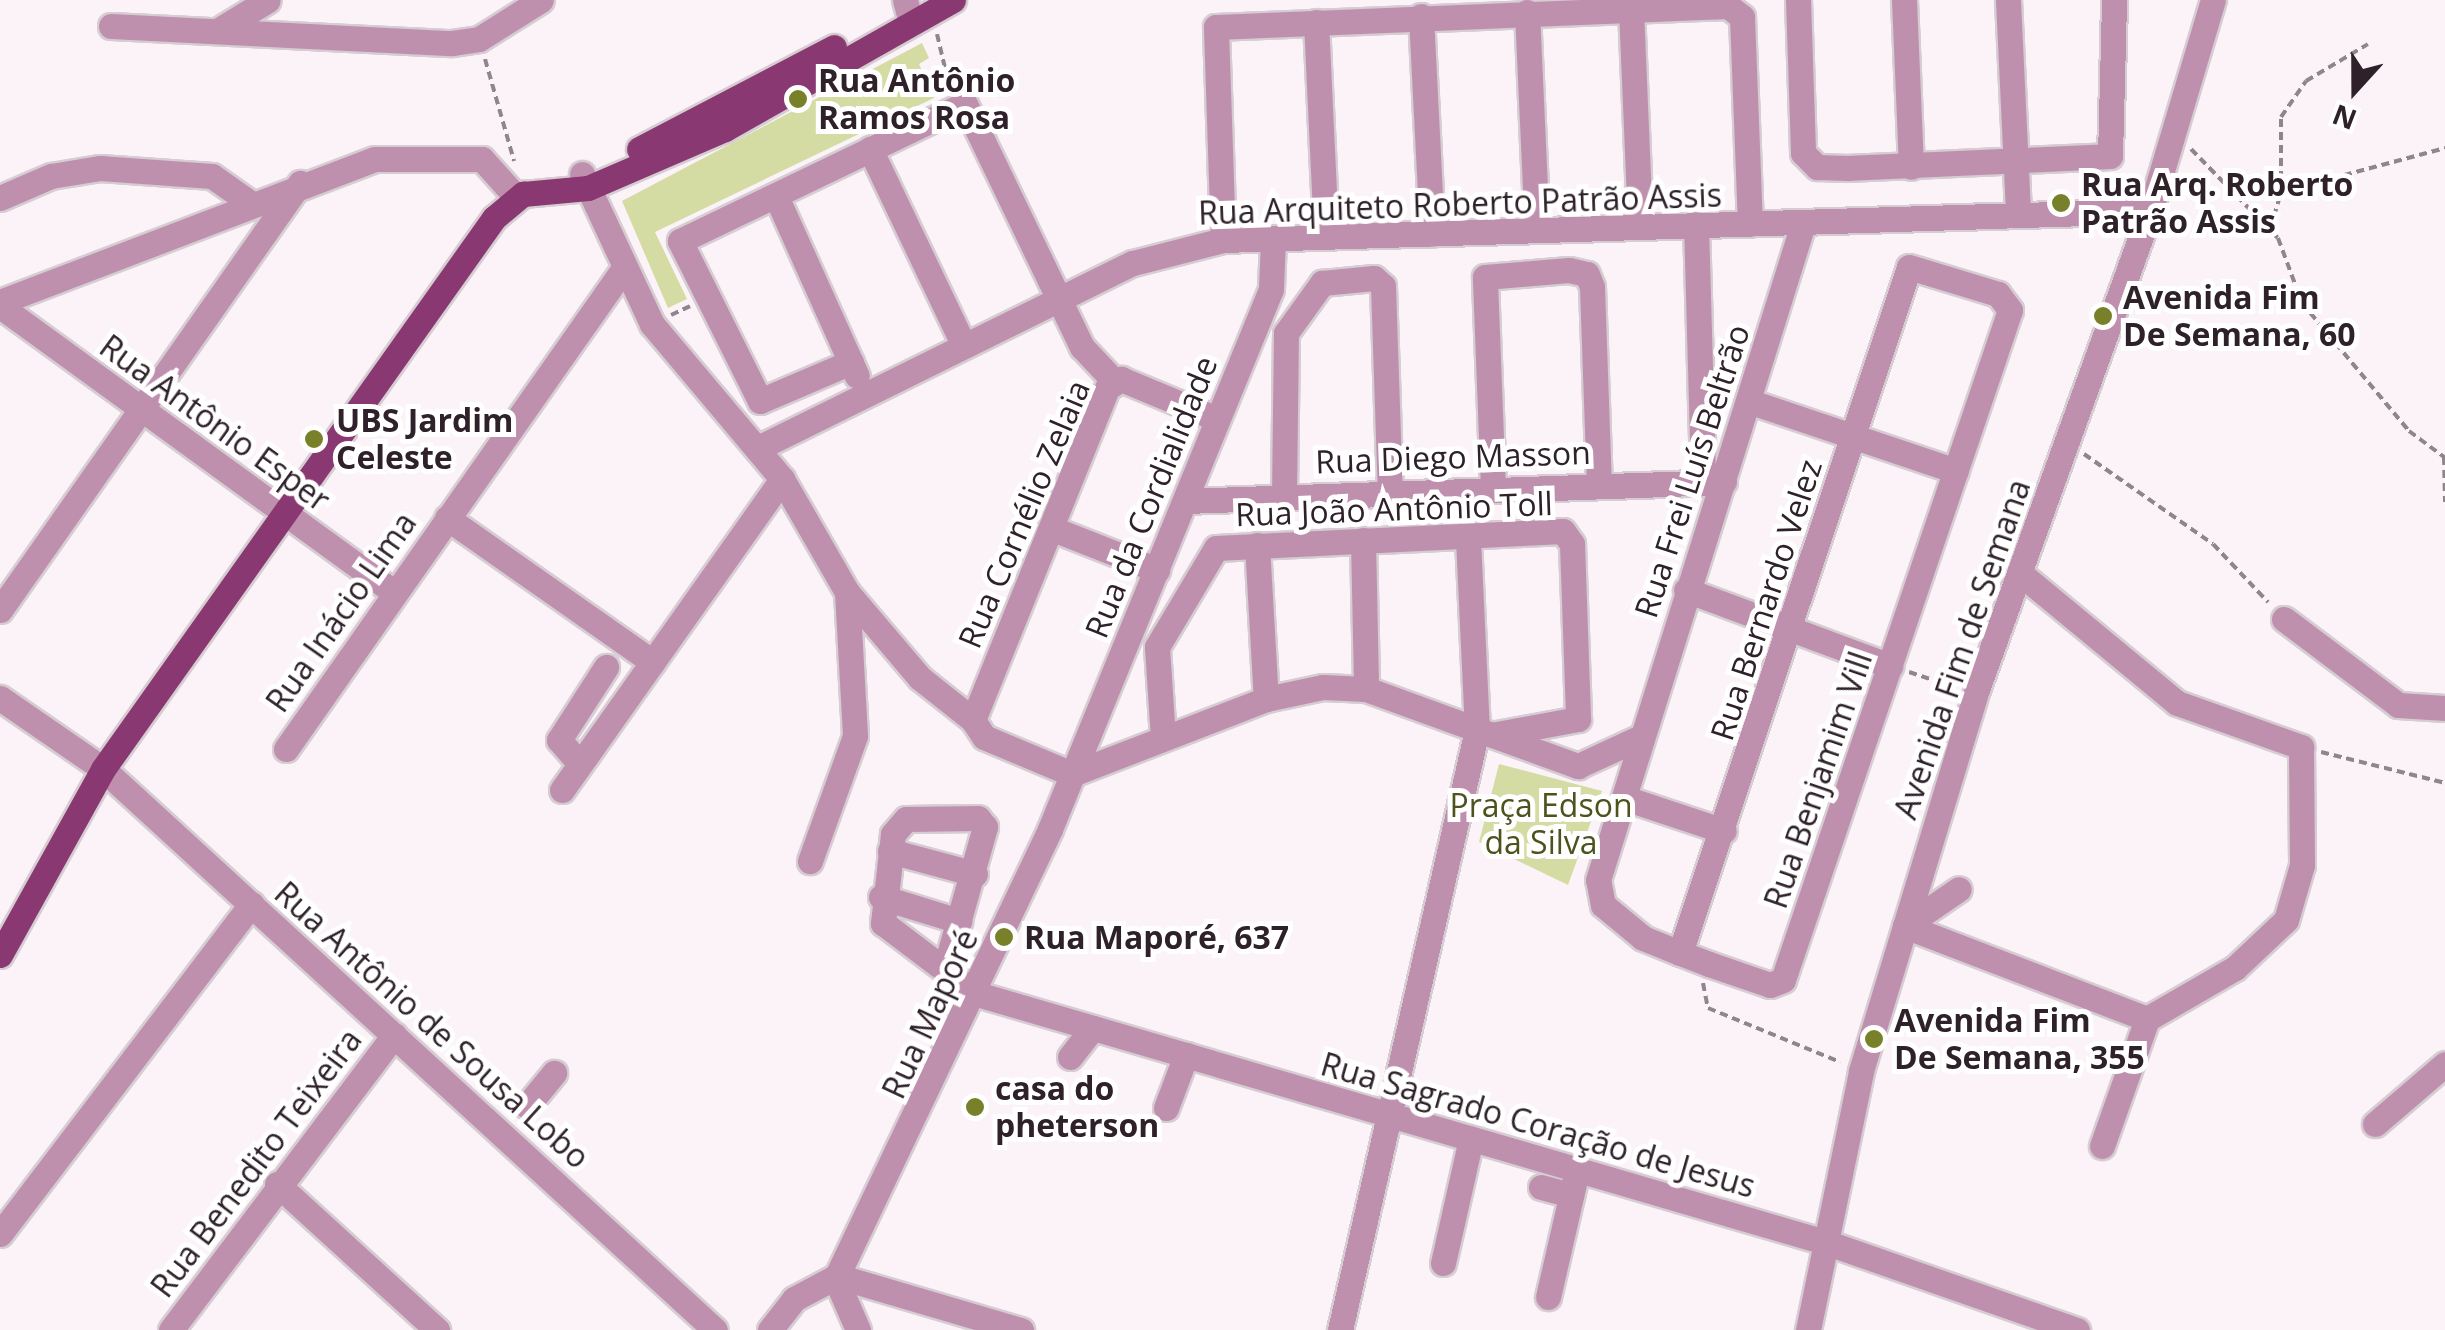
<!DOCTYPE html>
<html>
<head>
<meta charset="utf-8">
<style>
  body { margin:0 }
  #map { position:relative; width:2445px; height:1330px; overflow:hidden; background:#fbf3f8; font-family:"Open Sans",sans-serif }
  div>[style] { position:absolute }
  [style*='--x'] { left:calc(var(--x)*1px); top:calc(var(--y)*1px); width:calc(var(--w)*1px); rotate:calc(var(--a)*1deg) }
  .green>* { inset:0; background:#d5dca3 }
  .path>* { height:4px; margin-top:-2px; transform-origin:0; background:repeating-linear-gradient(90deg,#90858c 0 8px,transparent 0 13px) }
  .roads { filter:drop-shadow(2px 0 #d6cdd3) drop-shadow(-2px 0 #d6cdd3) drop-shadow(0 2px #d6cdd3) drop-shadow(0 -2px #d6cdd3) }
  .minor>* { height:25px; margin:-12.5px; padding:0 12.5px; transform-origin:12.5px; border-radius:12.5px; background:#bf90ae }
  .major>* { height:25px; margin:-12.5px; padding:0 12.5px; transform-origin:12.5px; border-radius:12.5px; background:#8a3871 }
  .dots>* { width:28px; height:28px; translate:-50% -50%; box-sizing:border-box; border:5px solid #fff; border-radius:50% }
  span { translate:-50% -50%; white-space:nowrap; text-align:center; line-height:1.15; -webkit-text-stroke:10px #fff; paint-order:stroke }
  .poi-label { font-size:32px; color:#2e2129; font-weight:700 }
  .left { translate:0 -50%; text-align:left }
  .street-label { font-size:32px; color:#2e2129 }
  .park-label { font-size:32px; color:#4e521d }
  .north { position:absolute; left:2305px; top:40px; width:100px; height:100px; -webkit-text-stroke:8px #fff; paint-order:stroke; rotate:201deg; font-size:28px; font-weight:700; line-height:40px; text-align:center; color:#2e2129 }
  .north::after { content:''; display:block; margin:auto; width:35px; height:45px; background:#2e2129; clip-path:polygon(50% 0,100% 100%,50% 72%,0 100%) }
</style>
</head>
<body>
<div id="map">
  <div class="green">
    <i style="clip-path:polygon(922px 43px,929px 58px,919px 64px,934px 98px,655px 232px,687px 299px,668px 308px,622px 201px)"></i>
    <i style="clip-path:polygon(1499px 764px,1602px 791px,1568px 885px,1479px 842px)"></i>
  </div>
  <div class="path">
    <i style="--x:937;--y:34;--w:52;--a:76.8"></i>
    <i style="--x:485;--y:59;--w:106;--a:74.1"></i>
    <i style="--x:2191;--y:149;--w:124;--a:45.7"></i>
    <i style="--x:2278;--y:238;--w:69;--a:69.7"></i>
    <i style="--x:2302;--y:303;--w:167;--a:50.1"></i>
    <i style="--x:2409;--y:431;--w:44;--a:36.6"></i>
    <i style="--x:2444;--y:457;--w:45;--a:88.7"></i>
    <i style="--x:2281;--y:192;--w:170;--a:-15"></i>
    <i style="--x:2270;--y:229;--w:39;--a:-73"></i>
    <i style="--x:2281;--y:192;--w:75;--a:-90"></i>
    <i style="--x:2281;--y:117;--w:44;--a:-55.2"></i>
    <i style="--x:2306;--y:81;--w:72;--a:-30.8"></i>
    <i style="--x:671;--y:315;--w:21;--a:-25"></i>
    <i style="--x:2084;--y:454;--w:157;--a:34.9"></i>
    <i style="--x:2213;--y:544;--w:80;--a:46.5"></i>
    <i style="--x:1909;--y:672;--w:51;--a:18.4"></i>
    <i style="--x:2321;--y:752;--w:128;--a:14"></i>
    <i style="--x:1703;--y:983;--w:25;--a:79"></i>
    <i style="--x:1708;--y:1008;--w:143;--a:22.2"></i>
  </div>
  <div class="roads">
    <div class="minor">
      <i style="--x:905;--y:0;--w:23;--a:75"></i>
      <i style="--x:1798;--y:0;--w:153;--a:88.1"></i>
      <i style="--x:1803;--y:153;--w:20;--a:45"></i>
      <i style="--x:1817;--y:167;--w:31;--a:2"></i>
      <i style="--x:1848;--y:168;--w:262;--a:-2.6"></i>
      <i style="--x:2110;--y:156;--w:156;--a:-88.5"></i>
      <i style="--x:1904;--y:0;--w:167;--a:87.6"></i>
      <i style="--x:2008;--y:0;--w:213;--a:87.3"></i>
      <i style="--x:1631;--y:9;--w:217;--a:87.6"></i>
      <i style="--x:1527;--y:12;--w:217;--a:87.4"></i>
      <i style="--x:1421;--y:16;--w:218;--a:87.1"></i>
      <i style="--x:1316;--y:22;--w:215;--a:87.3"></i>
      <i style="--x:111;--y:26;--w:341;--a:2.9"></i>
      <i style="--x:452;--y:43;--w:27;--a:-8"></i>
      <i style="--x:479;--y:39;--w:73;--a:-32.2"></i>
      <i style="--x:219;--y:30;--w:57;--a:-31.5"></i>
      <i style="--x:870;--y:149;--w:216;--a:64.5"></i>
      <i style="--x:582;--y:174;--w:166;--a:65"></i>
      <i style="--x:652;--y:324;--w:202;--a:50"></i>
      <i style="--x:782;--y:479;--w:130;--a:60.1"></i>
      <i style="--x:847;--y:592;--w:144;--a:86.8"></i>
      <i style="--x:855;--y:736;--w:133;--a:109.8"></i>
      <i style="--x:776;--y:196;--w:197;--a:65.8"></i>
      <i style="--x:0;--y:198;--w:56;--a:-23.3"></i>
      <i style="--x:51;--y:176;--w:50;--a:-9.3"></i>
      <i style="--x:100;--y:168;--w:112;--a:4.1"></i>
      <i style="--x:212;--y:176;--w:45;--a:35.1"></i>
      <i style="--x:1696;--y:224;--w:256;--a:88.4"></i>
      <i style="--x:1223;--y:240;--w:213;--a:-91.9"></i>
      <i style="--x:1216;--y:27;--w:512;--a:-2.35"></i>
      <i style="--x:1728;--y:6;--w:18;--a:38"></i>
      <i style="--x:1742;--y:17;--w:207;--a:87.8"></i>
      <i style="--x:0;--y:302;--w:401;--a:-20.9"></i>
      <i style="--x:375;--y:159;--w:107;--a:0"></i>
      <i style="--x:482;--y:159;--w:52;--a:48.1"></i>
      <i style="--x:0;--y:306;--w:485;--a:36"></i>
      <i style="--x:851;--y:362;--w:99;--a:156.8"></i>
      <i style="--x:760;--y:401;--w:179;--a:-116.6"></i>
      <i style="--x:680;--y:241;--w:316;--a:-25.7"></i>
      <i style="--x:965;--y:104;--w:270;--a:64.3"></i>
      <i style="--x:1082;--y:347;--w:45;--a:46.8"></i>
      <i style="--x:1751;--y:402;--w:216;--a:18.6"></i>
      <i style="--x:758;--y:448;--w:418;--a:-26.3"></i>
      <i style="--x:1133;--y:263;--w:93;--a:-14.3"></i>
      <i style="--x:1223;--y:240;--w:927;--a:-1.79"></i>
      <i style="--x:1493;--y:489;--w:212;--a:-92.2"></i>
      <i style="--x:1485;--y:277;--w:84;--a:-4.8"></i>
      <i style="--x:1569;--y:270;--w:18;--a:13"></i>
      <i style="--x:1587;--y:274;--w:14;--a:69"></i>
      <i style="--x:1592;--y:287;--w:197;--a:88"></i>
      <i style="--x:1284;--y:495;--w:162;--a:-89.3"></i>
      <i style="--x:1286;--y:333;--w:62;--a:-54.2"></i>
      <i style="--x:1322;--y:283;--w:52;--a:-5.5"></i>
      <i style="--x:1374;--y:278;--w:12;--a:42"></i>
      <i style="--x:1383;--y:286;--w:207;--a:88.1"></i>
      <i style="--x:1185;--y:501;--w:539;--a:-2.02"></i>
      <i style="--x:447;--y:518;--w:251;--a:35"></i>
      <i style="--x:1053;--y:529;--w:112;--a:21.5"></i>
      <i style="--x:1363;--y:540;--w:149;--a:88.8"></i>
      <i style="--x:1257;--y:545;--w:154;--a:86.7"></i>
      <i style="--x:2021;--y:574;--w:202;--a:39.6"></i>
      <i style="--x:2177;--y:703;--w:132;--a:19.5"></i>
      <i style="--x:2301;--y:747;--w:118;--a:89.5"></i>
      <i style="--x:2302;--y:865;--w:57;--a:106.2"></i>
      <i style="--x:2286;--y:920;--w:70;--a:136.7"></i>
      <i style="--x:2235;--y:968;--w:102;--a:149.9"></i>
      <i style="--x:1686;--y:590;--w:218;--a:20.4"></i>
      <i style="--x:847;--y:592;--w:113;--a:49.7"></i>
      <i style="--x:920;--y:678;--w:68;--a:38.4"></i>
      <i style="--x:0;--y:610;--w:522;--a:-54.91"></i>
      <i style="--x:2284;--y:619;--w:143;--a:37"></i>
      <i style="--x:2398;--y:705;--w:47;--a:3.7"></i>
      <i style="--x:0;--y:698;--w:125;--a:34.6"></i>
      <i style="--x:103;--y:769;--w:830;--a:42.51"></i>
      <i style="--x:1163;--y:738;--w:91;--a:-93.8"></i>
      <i style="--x:1157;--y:647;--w:115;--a:-59.2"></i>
      <i style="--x:1216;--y:548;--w:347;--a:-2.8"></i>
      <i style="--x:1563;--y:531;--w:16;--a:55"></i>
      <i style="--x:1572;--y:544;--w:175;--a:88"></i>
      <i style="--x:1578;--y:719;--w:87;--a:169.5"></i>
      <i style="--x:286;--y:749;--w:588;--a:-54.9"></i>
      <i style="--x:580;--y:764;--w:32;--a:-131"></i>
      <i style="--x:559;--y:740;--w:87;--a:-57.2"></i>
      <i style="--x:1072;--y:774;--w:208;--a:-21.1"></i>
      <i style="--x:1266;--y:699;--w:58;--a:-11.9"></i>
      <i style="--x:1323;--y:687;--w:43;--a:2.7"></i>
      <i style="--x:1366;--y:689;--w:226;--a:20"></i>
      <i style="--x:1578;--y:766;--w:69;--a:-24.7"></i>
      <i style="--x:1072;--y:774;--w:95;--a:-157.2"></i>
      <i style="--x:984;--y:737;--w:20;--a:-123"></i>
      <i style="--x:973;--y:720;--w:358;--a:-68"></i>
      <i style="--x:1107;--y:388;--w:17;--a:-33"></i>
      <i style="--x:1121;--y:379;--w:104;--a:22.6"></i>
      <i style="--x:562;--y:790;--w:381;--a:-54.7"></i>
      <i style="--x:1625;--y:798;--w:104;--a:18.4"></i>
      <i style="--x:890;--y:851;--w:88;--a:15.1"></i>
      <i style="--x:881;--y:897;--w:82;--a:17.1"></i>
      <i style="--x:1905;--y:926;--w:259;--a:21"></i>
      <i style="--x:1905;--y:926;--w:65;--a:-34.4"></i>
      <i style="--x:1680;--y:953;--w:723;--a:-71.54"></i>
      <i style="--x:1909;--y:267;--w:93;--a:16.9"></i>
      <i style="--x:1998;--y:294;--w:20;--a:53"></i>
      <i style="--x:2010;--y:310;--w:707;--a:108.72"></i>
      <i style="--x:1783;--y:980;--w:14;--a:159"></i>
      <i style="--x:1770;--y:985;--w:65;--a:-161"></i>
      <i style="--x:1709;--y:964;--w:31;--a:-159"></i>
      <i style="--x:1680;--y:953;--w:40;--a:-158"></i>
      <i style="--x:1643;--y:938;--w:52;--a:-140.5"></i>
      <i style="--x:1603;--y:905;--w:25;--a:-101"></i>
      <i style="--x:1598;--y:880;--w:687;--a:-72.65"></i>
      <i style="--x:945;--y:969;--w:148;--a:-74.3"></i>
      <i style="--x:985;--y:827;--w:11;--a:-128"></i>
      <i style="--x:978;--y:818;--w:72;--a:179.2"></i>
      <i style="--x:906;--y:819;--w:20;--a:131"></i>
      <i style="--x:893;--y:834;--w:90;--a:96.4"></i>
      <i style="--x:883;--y:923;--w:118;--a:37.1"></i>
      <i style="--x:977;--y:994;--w:887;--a:16.31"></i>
      <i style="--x:1828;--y:1243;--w:264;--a:19.3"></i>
      <i style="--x:1070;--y:1057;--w:37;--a:-52"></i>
      <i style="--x:527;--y:1106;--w:43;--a:-50.7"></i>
      <i style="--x:1166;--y:1108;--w:57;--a:-69.3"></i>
      <i style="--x:2375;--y:1124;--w:92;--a:-40.6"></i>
      <i style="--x:2102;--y:1146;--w:135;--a:-70.5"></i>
      <i style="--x:277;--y:1184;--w:217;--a:42.4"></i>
      <i style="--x:1541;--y:1187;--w:31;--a:15"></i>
      <i style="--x:0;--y:1234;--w:415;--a:-52.7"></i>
      <i style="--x:1443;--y:1263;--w:127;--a:-77.3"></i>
      <i style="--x:837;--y:1276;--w:495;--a:-64.5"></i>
      <i style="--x:1050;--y:829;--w:583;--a:-67.74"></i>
      <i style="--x:1271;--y:289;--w:49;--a:-87.7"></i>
      <i style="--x:837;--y:1276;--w:192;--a:16.4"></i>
      <i style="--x:835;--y:1277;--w:58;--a:66.5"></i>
      <i style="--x:1548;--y:1297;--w:130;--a:-77.1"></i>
      <i style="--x:171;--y:1330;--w:370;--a:-52.9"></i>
      <i style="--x:770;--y:1330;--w:39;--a:-52"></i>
      <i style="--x:794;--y:1299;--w:49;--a:-28.1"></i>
      <i style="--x:1340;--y:1330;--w:615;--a:-77.14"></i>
      <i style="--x:1477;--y:730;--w:194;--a:-92.7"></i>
      <i style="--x:1808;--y:1330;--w:264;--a:-78.4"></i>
      <i style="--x:1861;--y:1071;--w:393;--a:-73.1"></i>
      <i style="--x:1975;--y:695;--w:515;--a:-70.12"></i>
      <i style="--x:2150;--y:211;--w:220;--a:-73.4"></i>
    </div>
    <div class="major">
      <i style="--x:639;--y:149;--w:220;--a:-27.6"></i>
      <i style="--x:0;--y:955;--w:213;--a:-61"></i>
      <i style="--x:103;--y:769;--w:676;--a:-54.64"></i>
      <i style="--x:494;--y:218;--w:38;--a:-40"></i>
      <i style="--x:523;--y:194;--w:65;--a:-5.3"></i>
      <i style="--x:588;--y:188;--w:149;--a:-23.3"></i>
      <i style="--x:725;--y:129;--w:262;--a:-29.5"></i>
    </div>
  </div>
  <div class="dots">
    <i style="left:798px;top:99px;background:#79802a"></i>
    <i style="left:2061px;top:203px;background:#79802a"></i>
    <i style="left:2103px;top:316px;background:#79802a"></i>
    <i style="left:314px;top:439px;background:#79802a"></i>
    <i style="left:1004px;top:937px;background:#79802a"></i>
    <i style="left:1874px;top:1039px;background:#79802a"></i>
    <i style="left:975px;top:1107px;background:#79802a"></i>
  </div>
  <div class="poi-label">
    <span class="left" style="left:818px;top:99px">Rua Antônio<br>Ramos Rosa</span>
    <span class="left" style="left:2081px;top:203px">Rua Arq. Roberto<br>Patrão Assis</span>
    <span class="left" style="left:2123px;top:316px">Avenida Fim<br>De Semana, 60</span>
    <span class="left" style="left:336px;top:439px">UBS Jardim<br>Celeste</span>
    <span class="left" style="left:1024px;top:937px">Rua Maporé, 637</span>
    <span class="left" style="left:1894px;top:1039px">Avenida Fim<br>De Semana, 355</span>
    <span class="left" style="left:995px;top:1107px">casa do<br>pheterson</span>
  </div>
  <div class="street-label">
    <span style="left:1460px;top:204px;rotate:-2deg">Rua Arquiteto Roberto Patrão Assis</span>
    <span style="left:215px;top:423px;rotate:36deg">Rua Antônio Esper</span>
    <span style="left:1453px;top:457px;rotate:-2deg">Rua Diego Masson</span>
    <span style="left:1692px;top:471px;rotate:-72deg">Rua Frei Luís Beltrão</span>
    <span style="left:1151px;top:497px;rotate:-68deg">Rua da Cordialidade</span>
    <span style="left:1394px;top:509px;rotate:-2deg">Rua João Antônio Toll</span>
    <span style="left:1024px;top:514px;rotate:-67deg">Rua Cornélio Zelaia</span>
    <span style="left:1766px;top:600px;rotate:-72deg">Rua Bernardo Velez</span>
    <span style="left:341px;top:612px;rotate:-55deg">Rua Inácio Lima</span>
    <span style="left:1962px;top:649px;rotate:-71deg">Avenida Fim de Semana</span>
    <span style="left:1818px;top:780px;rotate:-71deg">Rua Benjamim Vill</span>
    <span style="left:930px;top:1014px;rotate:-65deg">Rua Maporé</span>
    <span style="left:432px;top:1025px;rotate:42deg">Rua Antônio de Sousa Lobo</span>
    <span style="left:1538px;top:1125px;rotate:16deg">Rua Sagrado Coração de Jesus</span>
    <span style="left:256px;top:1163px;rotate:-53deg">Rua Benedito Teixeira</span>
  </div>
  <div class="park-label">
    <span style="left:1541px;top:824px">Praça Edson<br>da Silva</span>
  </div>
  <div class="north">N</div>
</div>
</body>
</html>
